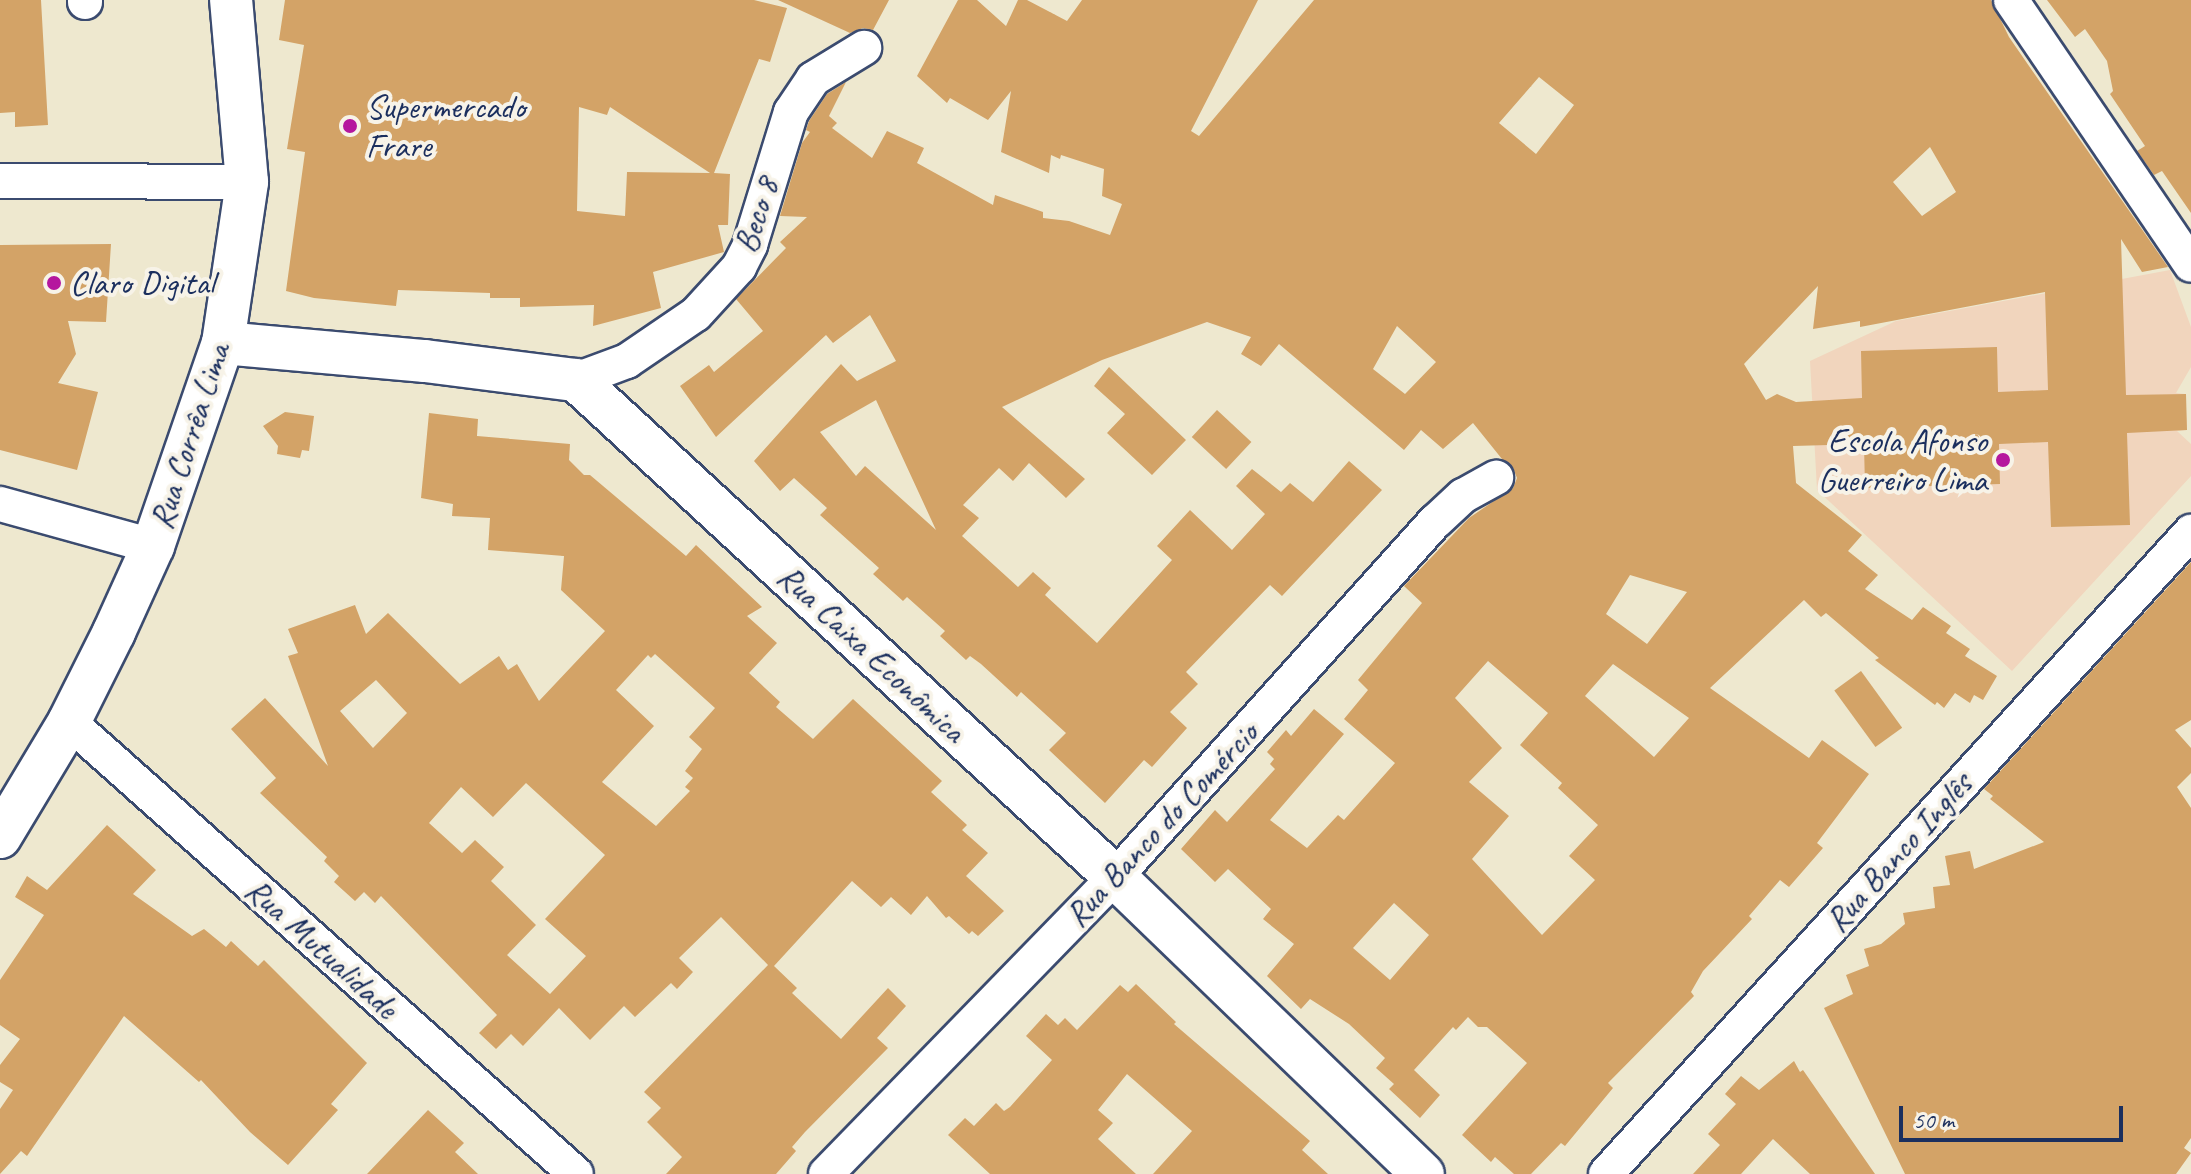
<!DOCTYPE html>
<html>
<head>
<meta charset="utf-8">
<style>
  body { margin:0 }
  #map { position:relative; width:2191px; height:1174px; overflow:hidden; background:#eee8cf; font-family:Caveat,sans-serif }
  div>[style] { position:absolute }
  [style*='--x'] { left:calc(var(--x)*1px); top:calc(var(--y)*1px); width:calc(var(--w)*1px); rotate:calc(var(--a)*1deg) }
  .built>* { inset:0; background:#f1d5bd }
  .building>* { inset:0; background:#d3a367; transform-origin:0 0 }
  .roads { filter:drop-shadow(2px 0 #3b4b6f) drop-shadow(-2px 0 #3b4b6f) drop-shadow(0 2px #3b4b6f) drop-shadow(0 -2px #3b4b6f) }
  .minor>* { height:34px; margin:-17px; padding:0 17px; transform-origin:17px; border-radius:17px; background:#fff }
  .tertiary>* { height:42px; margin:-21px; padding:0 21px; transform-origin:21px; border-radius:21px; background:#fff }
  .dots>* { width:22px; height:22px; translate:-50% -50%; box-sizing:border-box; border:4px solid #f7f3e8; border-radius:50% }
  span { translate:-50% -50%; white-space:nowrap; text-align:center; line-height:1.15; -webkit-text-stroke:8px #f7f3e8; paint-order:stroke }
  .poi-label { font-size:34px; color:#1b2f5e }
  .left { translate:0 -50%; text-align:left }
  .right { translate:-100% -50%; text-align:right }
  .street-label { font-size:34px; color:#1b2f5e }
  .scale { position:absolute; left:1899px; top:1106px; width:224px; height:36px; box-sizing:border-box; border:4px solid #1b2f5e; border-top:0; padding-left:10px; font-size:24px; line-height:28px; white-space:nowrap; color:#1b2f5e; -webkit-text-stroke:6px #f7f3e8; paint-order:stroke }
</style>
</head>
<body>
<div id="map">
  <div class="built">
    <i style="clip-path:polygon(2170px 270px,2191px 327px,2191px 367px,2176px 393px,2185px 394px,2187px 430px,2177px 431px,2191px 444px,2191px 476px,2012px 671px,1817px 490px,1810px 361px,1896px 321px)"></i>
  </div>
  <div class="building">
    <i style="clip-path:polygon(0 0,41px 0,48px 125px,15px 127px,15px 112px,0 113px)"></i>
    <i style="clip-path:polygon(evenodd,285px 0,754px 0,787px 8px,770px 62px,759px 59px,714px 173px,730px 174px,728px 225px,718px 225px,724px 252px,653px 272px,661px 308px,593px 326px,594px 305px,520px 307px,520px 298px,490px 298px,490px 293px,398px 290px,396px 306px,314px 298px,286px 291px,305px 152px,287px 149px,304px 45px,279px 40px,285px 0,579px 107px,607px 115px,610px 107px,710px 173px,627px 172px,625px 216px,577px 211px,579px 107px)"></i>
    <i style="clip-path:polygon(778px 0,889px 0,873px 30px,863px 28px,850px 33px)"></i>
    <i style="clip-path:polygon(evenodd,958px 0,977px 0,1006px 26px,1018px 0,1027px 0,1067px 21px,1082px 0,1258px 0,1191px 131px,1199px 136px,1314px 0,1991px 0,2009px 37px,2168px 267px,2142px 272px,2121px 239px,2126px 395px,2186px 394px,2187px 430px,2127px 433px,2130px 525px,2051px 527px,2048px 442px,1999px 444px,2000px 484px,1865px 488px,1864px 444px,1793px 446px,1796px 483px,1862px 535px,1848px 551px,1878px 575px,1865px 589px,1912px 620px,1923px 607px,1951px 626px,1946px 633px,1970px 649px,1965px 656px,1997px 676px,1983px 700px,1974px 695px,1970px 703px,1955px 693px,1944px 708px,1937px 702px,1935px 705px,1875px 660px,1879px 658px,1826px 613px,1821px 617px,1804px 600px,1710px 688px,1809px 758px,1822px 740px,1869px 774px,1817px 843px,1823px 848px,1789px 887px,1780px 880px,1749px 916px,1752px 919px,1703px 971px,1691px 992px,1694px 996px,1608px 1083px,1613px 1088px,1565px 1146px,1561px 1143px,1531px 1174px,1514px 1174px,1495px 1157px,1491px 1162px,1462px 1135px,1527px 1063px,1487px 1027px,1478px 1027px,1468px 1017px,1456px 1030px,1453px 1027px,1414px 1070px,1440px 1095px,1420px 1118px,1389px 1089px,1394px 1084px,1376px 1068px,1385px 1058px,1349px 1024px,1310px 999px,1301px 1009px,1267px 976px,1294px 944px,1263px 919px,1271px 909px,1228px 869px,1215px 882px,1181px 849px,1215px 810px,1227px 822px,1275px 769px,1270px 764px,1274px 759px,1267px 752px,1286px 730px,1291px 736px,1314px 709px,1344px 734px,1270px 820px,1307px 848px,1338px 815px,1344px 820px,1395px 763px,1344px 719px,1368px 690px,1358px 680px,1422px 603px,1404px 586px,1469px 518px,1513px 488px,1517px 478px,1513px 468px,1502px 459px,1473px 423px,1443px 449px,1421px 430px,1404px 450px,1279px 344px,1261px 366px,1241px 354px,1251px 337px,1207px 322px,1102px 360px,1002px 407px,1085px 479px,1066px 498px,1029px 463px,1013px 481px,999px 468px,963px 505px,979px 518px,962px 536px,1018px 587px,1033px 572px,1051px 588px,1045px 595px,1097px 643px,1172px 560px,1157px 546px,1190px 510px,1232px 550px,1265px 514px,1236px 486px,1252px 469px,1281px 492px,1290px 483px,1313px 502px,1349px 461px,1382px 490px,1282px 596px,1270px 585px,1186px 672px,1198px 684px,1170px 712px,1187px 728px,1152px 767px,1144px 760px,1105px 803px,1049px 750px,1066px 733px,1021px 692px,1017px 697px,981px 664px,970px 656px,966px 660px,940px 636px,945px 631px,907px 597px,903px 601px,873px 574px,879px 568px,820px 515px,827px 508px,794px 478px,780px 491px,754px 461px,841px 364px,857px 381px,896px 361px,870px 315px,833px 343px,826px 335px,716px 437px,680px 386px,709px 365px,714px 372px,763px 331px,736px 299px,786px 248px,780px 242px,807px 217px,780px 216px,802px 143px,810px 132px,806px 130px,809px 121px,827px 94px,846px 82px,829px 116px,837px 123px,832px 128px,872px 158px,887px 131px,924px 148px,917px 163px,993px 205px,995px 195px,1043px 212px,1043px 218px,1069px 221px,1110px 235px,1122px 204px,1102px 196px,1104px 169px,1061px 155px,1060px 159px,1051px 155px,1049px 173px,1001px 152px,1011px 91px,988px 120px,950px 98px,947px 103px,917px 76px,958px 0,1539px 77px,1574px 105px,1536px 154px,1499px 123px,1539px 77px,958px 0,1930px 147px,1956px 192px,1922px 216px,1893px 182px,1930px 147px,958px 0,1818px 286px,1813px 329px,1860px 321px,1860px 327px,2045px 292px,2048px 390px,1998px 392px,1997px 347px,1861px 351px,1862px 398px,1796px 402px,1777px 394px,1766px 400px,1744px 364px,1818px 286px,958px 0,1397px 326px,1436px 362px,1405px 394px,1373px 369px,1397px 326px,958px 0,876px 400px,936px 530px,865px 466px,856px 476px,820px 432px,876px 400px,958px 0,1630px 575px,1687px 592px,1647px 644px,1606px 614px,1630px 575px,958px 0,1488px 661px,1548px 713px,1520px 745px,1562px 783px,1558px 788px,1598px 825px,1569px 856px,1595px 880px,1542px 935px,1472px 859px,1509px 816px,1469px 782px,1502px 748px,1455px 698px,1488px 661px,958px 0,1613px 664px,1689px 718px,1654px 757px,1585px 696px,1613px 664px,958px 0,1394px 903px,1429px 935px,1390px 980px,1353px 948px,1394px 903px)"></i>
    <i style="clip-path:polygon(2047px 0,2191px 0,2191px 213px,2162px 171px,2154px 175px,2137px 151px,2145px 146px,2110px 94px,2113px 91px,2107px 61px,2085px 29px,2075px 37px)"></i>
    <i style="clip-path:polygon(111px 244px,106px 322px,68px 321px,76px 354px,58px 383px,98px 392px,77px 470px,0 450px,0 245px)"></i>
    <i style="clip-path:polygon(1109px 367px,1186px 440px,1152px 475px,1107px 433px,1125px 414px,1094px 386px)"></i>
    <i style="left:1217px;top:410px;width:47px;height:37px;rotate:43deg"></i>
    <i style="clip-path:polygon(285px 412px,314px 416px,309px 451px,302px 450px,300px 458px,277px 454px,278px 446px,263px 426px)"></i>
    <i style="clip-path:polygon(evenodd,429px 413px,478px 419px,477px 436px,570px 444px,569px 460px,584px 475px,590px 475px,686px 556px,696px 545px,762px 607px,747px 616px,777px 643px,749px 673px,780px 702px,776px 707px,813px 739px,853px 699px,942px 781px,931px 792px,967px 825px,962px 830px,988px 853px,966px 876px,1004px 911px,978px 936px,972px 931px,969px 934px,949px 916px,946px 918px,927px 896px,911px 915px,891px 897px,881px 907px,852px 881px,774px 966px,797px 988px,792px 993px,841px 1039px,888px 988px,906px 1006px,877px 1038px,888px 1048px,805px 1132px,792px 1147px,796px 1151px,776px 1174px,666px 1174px,682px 1157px,647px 1122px,661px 1108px,644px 1092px,768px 965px,721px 917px,679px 958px,693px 972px,677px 989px,671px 983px,635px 1017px,624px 1006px,590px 1040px,559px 1008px,523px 1046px,511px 1034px,496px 1049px,479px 1033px,497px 1015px,381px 896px,375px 903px,364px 892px,355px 901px,334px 882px,339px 876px,324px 861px,327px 857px,260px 793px,276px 778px,231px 729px,265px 698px,328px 766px,288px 656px,298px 653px,288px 629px,355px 605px,366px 634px,388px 613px,460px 684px,499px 656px,508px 670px,517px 664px,539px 701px,605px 631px,561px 590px,564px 556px,488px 550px,490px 518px,452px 516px,453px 504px,421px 498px,429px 413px,655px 654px,715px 708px,689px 737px,702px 749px,685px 771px,693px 778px,685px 787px,690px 791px,656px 826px,602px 782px,654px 726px,616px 690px,648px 655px,651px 658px,655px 654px,429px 413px,376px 680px,407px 713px,373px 748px,340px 711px,376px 680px,429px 413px,526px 783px,605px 855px,545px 919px,586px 956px,550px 994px,507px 955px,536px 925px,491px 881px,504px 867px,475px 840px,462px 853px,429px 823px,461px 787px,493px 817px,526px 783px)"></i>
    <i style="clip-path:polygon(2191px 562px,2191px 720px,2175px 730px,2191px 748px,2191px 773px,2177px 787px,2191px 808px,2191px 1138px,2184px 1148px,2191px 1153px,2176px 1174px,1905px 1174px,1824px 1008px,1853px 994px,1846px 975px,1869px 966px,1864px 949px,1881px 944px,1905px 924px,1903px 913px,1935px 908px,1933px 887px,1950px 885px,1945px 856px,1970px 851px,1974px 869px,2044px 842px,1990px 799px,1993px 796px,1984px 789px)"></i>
    <i style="left:1861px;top:671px;width:70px;height:33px;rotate:54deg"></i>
    <i style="clip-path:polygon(107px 825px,156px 870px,133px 894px,192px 936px,204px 929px,226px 947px,231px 941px,258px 966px,264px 960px,367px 1063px,331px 1104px,338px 1110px,288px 1165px,250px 1132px,201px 1080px,199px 1082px,124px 1016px,27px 1156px,21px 1151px,0 1174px,0 1109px,13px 1090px,0 1082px,0 1065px,20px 1039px,0 1025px,0 980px,44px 915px,15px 897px,27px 876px,47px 890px)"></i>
    <i style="clip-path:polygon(1136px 984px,1176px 1022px,1174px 1024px,1310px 1141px,1302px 1150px,1328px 1174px,1153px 1174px,1192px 1131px,1127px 1074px,1098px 1110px,1113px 1123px,1098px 1139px,1136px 1174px,990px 1174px,948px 1135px,965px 1118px,974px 1126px,996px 1103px,1004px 1111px,1010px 1107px,1052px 1060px,1026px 1036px,1046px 1014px,1058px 1025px,1065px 1018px,1077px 1030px,1120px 985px,1128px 992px)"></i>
    <i style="clip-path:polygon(1794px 1061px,1800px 1072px,1803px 1070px,1875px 1174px,1810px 1174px,1773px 1139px,1741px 1174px,1693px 1174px,1720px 1145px,1708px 1134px,1736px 1104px,1725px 1094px,1741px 1076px,1759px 1090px)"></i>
    <i style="clip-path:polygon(428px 1110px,464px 1143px,455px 1152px,478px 1174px,367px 1174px)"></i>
  </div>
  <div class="roads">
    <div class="minor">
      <i style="--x:85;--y:0;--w:2;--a:90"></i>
      <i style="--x:2011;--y:0;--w:320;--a:55.8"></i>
      <i style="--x:0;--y:181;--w:247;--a:0.2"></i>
      <i style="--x:576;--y:380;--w:54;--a:-20.4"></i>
      <i style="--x:627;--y:361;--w:83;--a:-34.3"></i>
      <i style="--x:696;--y:314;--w:64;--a:-47.5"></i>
      <i style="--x:739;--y:267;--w:25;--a:-63"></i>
      <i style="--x:750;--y:245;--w:139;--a:-72.9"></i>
      <i style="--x:791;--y:112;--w:40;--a:-56"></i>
      <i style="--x:813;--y:79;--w:60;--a:-31.3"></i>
      <i style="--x:0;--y:504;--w:159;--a:15.4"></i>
      <i style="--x:69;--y:722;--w:679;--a:41.72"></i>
      <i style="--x:826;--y:1174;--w:414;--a:-45.8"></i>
      <i style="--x:1115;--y:877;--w:479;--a:-48"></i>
      <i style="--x:1436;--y:521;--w:37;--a:-43"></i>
      <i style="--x:1463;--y:496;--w:38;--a:-29"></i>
      <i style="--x:1606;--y:1174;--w:869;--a:-47.66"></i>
    </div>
    <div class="tertiary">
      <i style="--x:223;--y:343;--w:203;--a:5.1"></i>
      <i style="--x:425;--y:361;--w:152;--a:7.2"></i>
      <i style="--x:576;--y:380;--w:733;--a:42.68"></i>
      <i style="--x:1115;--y:877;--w:428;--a:44"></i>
      <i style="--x:0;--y:837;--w:134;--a:-59"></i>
      <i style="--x:69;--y:722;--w:101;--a:-63.4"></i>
      <i style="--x:114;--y:632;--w:94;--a:-65.6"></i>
      <i style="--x:153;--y:546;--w:215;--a:-71"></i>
      <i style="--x:223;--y:343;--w:163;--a:-81.5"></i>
      <i style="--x:247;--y:182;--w:183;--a:-95"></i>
    </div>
  </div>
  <div class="dots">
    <i style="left:350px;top:126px;background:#b5179e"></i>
    <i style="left:54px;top:283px;background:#b5179e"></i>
    <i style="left:2003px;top:460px;background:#b5179e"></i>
  </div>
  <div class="poi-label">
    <span class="left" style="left:366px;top:126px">Supermercado<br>Frare</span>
    <span class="left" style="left:70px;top:283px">Claro Digital</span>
    <span class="right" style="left:1987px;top:460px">Escola Afonso<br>Guerreiro Lima</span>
  </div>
  <div class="street-label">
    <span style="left:756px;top:215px;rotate:-72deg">Beco 8</span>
    <span style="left:189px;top:436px;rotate:-72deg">Rua Corrêa Lima</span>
    <span style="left:872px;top:653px;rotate:43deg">Rua Caixa Econômica</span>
    <span style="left:1161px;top:824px;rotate:-47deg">Rua Banco do Comércio</span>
    <span style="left:1898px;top:852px;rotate:-48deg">Rua Banco Inglês</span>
    <span style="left:322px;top:948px;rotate:42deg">Rua Mutualidade</span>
  </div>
  <div class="scale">50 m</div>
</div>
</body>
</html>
